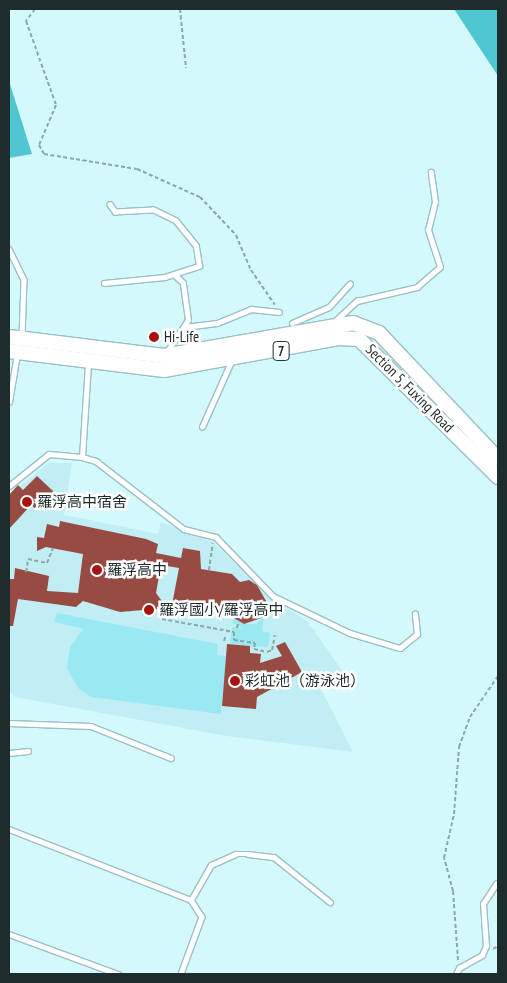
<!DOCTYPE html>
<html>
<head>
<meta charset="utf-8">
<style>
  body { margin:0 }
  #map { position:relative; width:507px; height:983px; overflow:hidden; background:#d3f9fd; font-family:"PT Sans Narrow","Noto Sans TC",sans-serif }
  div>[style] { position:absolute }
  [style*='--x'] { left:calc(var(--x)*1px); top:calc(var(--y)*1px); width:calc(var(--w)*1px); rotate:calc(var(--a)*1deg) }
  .built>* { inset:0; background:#c0eef4 }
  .green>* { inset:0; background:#9ae9f2 }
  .forest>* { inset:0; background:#51c6d3 }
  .building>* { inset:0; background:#984b42 }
  .path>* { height:2px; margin-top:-1px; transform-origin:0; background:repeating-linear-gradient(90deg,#8ba7aa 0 4px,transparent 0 6.5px) }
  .roads { filter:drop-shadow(1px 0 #9bc0c4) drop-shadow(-1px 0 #9bc0c4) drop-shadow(0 1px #9bc0c4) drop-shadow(0 -1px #9bc0c4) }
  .service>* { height:4.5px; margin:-2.25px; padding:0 2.25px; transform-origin:2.25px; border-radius:2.25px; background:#fff }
  .primary>* { height:14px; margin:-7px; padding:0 7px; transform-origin:7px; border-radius:7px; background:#fff }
  .dots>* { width:14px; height:14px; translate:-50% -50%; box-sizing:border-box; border:2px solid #fff; border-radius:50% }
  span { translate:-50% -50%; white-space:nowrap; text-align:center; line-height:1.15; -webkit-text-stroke:5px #fff; paint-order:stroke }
  .shield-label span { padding:1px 4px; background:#fff; border:1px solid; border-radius:4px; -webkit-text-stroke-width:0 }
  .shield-label { font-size:14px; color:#1d2c2d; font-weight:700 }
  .poi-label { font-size:15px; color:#1d2c2d }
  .left { translate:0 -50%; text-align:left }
  .street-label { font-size:15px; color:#1d2c2d }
  .frame { position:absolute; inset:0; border:10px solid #1d2c2d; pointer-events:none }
</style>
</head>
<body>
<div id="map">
  <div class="built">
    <i style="clip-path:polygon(49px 463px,72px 463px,64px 515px,158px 534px,161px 522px,213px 542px,272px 598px,307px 621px,344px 673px,320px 687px,353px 752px,227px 736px,15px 697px,9px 690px,9px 495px)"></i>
  </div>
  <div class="green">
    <i style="clip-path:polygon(57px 613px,218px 644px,217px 655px,226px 656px,221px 714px,91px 697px,78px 688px,67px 668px,70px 647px,83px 629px,54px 622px)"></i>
    <i style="clip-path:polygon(264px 617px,262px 631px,270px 633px,268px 647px,230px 644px,232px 627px,243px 628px,233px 623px,234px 618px,244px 624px,256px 624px)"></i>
  </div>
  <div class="forest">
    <i style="clip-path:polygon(454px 9px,498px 9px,498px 76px)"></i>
    <i style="clip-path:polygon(9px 81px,32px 154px,9px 158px)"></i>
  </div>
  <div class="building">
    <i style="clip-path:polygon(37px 476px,54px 492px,37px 510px,31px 505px,9px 529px,9px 495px,18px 485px,23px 490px)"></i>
    <i style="clip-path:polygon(60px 521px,146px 539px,158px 544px,156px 553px,181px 558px,183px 548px,200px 551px,201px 569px,232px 574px,240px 582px,249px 580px,257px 585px,266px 601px,264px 617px,244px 624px,234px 618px,235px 614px,183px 604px,182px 612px,171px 610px,179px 568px,161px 565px,156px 593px,167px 608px,120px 612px,83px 601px,76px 607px,18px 599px,13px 626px,9px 626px,9px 579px,14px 579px,15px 568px,49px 576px,47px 591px,78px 593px,83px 554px,46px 547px,37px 551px,37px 537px,44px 538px,47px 524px,59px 527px)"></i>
    <i style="clip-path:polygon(285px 642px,302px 672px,257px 697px,256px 709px,222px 706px,227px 644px,250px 646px,250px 653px,261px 654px,260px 663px,282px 656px,276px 646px)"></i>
  </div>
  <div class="path">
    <i style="--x:35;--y:9;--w:15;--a:127"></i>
    <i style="--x:26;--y:21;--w:89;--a:70.3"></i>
    <i style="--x:56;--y:105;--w:43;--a:113"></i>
    <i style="--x:39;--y:145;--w:10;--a:61"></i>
    <i style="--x:44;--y:154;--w:94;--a:9.2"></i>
    <i style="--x:137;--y:169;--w:69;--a:24"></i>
    <i style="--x:200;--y:197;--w:52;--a:46.5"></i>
    <i style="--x:236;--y:235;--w:38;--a:67"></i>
    <i style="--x:251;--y:270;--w:42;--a:55.6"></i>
    <i style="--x:180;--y:9;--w:59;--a:84.2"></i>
    <i style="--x:209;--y:570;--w:27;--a:-82"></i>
    <i style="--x:26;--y:572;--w:13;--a:-81"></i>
    <i style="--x:28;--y:559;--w:19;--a:12"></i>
    <i style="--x:47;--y:563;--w:16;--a:-68"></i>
    <i style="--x:162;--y:619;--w:73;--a:10.2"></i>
    <i style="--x:234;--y:632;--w:8;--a:90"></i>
    <i style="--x:234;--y:640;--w:21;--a:8"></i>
    <i style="--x:255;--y:643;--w:6;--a:99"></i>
    <i style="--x:254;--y:649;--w:13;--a:13"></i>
    <i style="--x:267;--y:652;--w:5;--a:-22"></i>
    <i style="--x:272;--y:650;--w:15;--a:-79"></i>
    <i style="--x:237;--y:628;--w:5;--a:-79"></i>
    <i style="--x:224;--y:641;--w:6;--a:-72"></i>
    <i style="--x:493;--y:949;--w:6;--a:-31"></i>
    <i style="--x:458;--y:960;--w:69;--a:-94.1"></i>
    <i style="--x:453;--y:891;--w:34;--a:-105"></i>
    <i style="--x:444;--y:858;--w:45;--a:-77.2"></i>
    <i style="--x:454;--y:814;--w:67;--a:-85.7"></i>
    <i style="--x:459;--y:747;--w:32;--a:-70"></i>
    <i style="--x:470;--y:717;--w:50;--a:-55.7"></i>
  </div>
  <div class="roads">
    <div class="service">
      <i style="--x:9;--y:249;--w:34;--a:64"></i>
      <i style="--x:24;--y:280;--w:57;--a:92"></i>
      <i style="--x:104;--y:283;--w:61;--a:-5.6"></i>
      <i style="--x:165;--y:277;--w:36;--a:-18"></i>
      <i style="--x:199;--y:266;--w:20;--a:-99"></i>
      <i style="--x:196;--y:246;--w:32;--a:-129"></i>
      <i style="--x:176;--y:221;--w:25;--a:-154"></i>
      <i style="--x:153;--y:210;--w:38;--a:177"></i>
      <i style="--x:115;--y:212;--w:9;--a:-126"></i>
      <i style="--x:292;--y:323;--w:40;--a:-23.4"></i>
      <i style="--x:329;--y:307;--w:31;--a:-48"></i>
      <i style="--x:333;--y:323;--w:33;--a:-43"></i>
      <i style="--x:357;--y:301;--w:62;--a:-13.1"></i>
      <i style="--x:417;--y:287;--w:30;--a:-41"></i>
      <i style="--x:440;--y:267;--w:39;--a:-108"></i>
      <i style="--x:428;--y:230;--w:29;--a:-76"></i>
      <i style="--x:435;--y:202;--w:30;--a:-98"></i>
      <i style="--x:184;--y:327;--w:33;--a:-7"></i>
      <i style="--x:217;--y:323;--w:37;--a:-22"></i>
      <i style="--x:251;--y:309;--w:28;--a:6"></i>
      <i style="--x:164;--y:369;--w:13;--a:-90"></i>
      <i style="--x:164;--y:356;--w:43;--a:-56.3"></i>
      <i style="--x:188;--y:320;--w:37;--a:-98"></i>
      <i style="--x:183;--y:283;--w:12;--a:-138"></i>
      <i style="--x:9;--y:402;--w:49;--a:-80.5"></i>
      <i style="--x:202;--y:427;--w:71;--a:-66"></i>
      <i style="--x:82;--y:457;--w:93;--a:-86.3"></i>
      <i style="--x:9;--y:486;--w:51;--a:-38.7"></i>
      <i style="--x:49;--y:454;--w:33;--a:5"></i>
      <i style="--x:82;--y:457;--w:15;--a:16"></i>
      <i style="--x:96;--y:461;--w:111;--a:37.7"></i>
      <i style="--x:184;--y:529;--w:33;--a:14"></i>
      <i style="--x:216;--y:537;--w:82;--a:46"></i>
      <i style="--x:273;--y:596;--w:85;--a:25.7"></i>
      <i style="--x:350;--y:633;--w:52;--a:16.7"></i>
      <i style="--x:400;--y:648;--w:22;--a:-39"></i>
      <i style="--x:417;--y:634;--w:20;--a:-96"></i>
      <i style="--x:9;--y:723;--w:82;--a:2.1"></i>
      <i style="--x:91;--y:726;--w:86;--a:21.8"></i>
      <i style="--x:9;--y:753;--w:19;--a:-6"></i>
      <i style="--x:9;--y:829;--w:195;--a:21.3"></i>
      <i style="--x:191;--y:900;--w:20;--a:57"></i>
      <i style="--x:202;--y:917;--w:61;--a:110.2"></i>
      <i style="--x:191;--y:900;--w:40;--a:-60.3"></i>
      <i style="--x:211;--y:865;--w:27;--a:-24"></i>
      <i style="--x:236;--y:854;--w:12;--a:0"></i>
      <i style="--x:248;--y:854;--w:26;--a:7"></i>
      <i style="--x:274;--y:857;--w:72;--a:38.8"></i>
      <i style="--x:9;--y:934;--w:116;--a:20.2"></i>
      <i style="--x:456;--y:974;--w:7;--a:-63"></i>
      <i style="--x:459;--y:968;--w:26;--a:-29"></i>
      <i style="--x:482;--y:955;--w:10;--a:-66"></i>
      <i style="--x:486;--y:946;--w:42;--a:-94.1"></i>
      <i style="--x:483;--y:904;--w:24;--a:-57"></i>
    </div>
    <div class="primary">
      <i style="--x:9;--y:337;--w:156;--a:7"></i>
      <i style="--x:164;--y:356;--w:192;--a:-9.9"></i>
      <i style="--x:353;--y:323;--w:28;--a:21"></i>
      <i style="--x:379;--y:333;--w:173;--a:46.6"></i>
      <i style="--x:9;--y:351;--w:156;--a:7"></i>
      <i style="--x:164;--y:370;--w:177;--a:-10.4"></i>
      <i style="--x:338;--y:338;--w:21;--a:3"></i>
      <i style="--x:359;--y:339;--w:196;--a:44.8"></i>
    </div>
  </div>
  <div class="dots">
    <i style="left:154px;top:337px;background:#a71310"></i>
    <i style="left:27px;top:502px;background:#a71310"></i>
    <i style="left:97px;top:570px;background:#a71310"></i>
    <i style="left:149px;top:610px;background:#a71310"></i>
    <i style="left:235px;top:681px;background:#a71310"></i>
  </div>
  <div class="shield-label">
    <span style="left:281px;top:351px">7</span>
  </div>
  <div class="poi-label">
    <span class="left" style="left:164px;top:337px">Hi-Life</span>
    <span class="left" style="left:37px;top:502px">羅浮高中宿舍</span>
    <span class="left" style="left:107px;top:570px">羅浮高中</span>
    <span class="left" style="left:159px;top:610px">羅浮國小/羅浮高中</span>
    <span class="left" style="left:245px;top:681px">彩虹池（游泳池）</span>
  </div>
  <div class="street-label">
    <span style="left:410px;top:388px;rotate:45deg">Section 5, Fuxing Road</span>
  </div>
  <div class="frame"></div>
</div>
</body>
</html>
